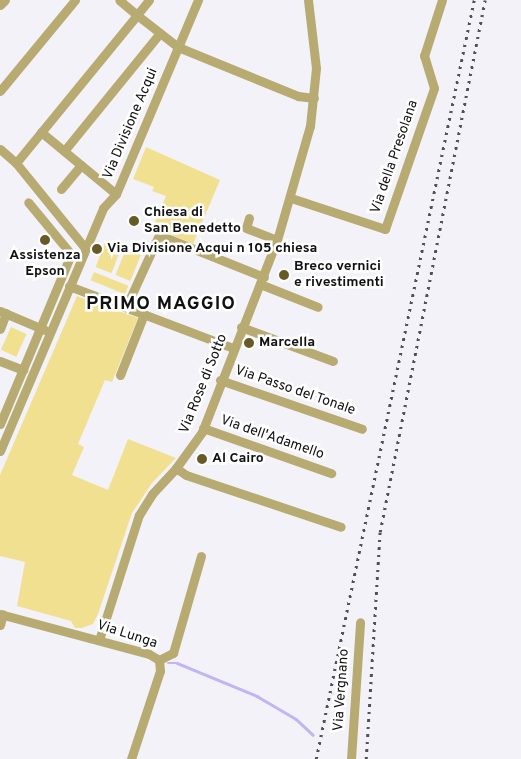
<!DOCTYPE html>
<html>
<head>
<meta charset="utf-8">
<style>
  body { margin:0 }
  #map { position:relative; width:521px; height:759px; overflow:hidden; background:#f3f2f9; font-family:Overpass,sans-serif }
  div>[style] { position:absolute }
  [style*='--x'] { left:calc(var(--x)*1px); top:calc(var(--y)*1px); width:calc(var(--w)*1px); rotate:calc(var(--a)*1deg) }
  .green>* { inset:0; background:#f2e091; transform-origin:0 0 }
  .stream>* { height:2.5px; margin:-1.25px; padding:0 1.25px; transform-origin:1.25px; border-radius:1.25px; background:#c3b4f3 }
  .street>* { height:9px; margin:-4.5px; padding:0 4.5px; transform-origin:4.5px; border-radius:4.5px; background:#b8ab72 }
  .rail>* { height:2.5px; margin-top:-1.25px; transform-origin:0; background:repeating-linear-gradient(90deg,#525155 0 2.5px,transparent 0 7.5px) }
  .dots>* { width:14px; height:14px; translate:-50% -50%; box-sizing:border-box; border:2px solid #fff; border-radius:50% }
  span { translate:-50% -50%; white-space:nowrap; text-align:center; line-height:1.15; -webkit-text-stroke:5px #fff; paint-order:stroke }
  .street-label { font-size:14px; color:#111113 }
  .poi-label { font-size:14px; color:#111113; font-weight:700 }
  .left { translate:0 -50%; text-align:left }
  .district-label { font-size:19px; color:#111113; font-weight:700; letter-spacing:1px }
</style>
</head>
<body>
<div id="map">
  <div class="green">
    <i style="clip-path:polygon(146px 147px,220px 180px,193px 244px,153px 227px,166px 196px,152px 191px,154px 187px,133px 179px)"></i>
    <i style="left:106px;top:240px;width:17px;height:29px;rotate:21deg"></i>
    <i style="left:126px;top:249px;width:16px;height:28px;rotate:22deg"></i>
    <i style="left:94px;top:272px;width:37px;height:9px;rotate:22deg"></i>
    <i style="clip-path:polygon(77px 296px,138px 318px,112px 382px,105px 380px,78px 444px,84px 447px,72px 475px,108px 490px,128px 439px,176px 458px,152px 483px,132px 513px,98px 614px,93px 624px,82px 628px,75px 628px,71px 621px,17px 606px,25px 562px,0 556px,0 475px)"></i>
    <i style="left:11px;top:327px;width:17px;height:25px;rotate:24deg"></i>
  </div>
  <div class="stream">
    <i style="--x:168;--y:663;--w:9;--a:0"></i>
    <i style="--x:177;--y:663;--w:87;--a:22.4"></i>
    <i style="--x:257;--y:696;--w:45;--a:30.5"></i>
    <i style="--x:296;--y:719;--w:23;--a:43"></i>
  </div>
  <div class="street">
    <i style="--x:149;--y:0;--w:19;--a:129"></i>
    <i style="--x:137;--y:15;--w:52;--a:38"></i>
    <i style="--x:178;--y:47;--w:130;--a:22.2"></i>
    <i style="--x:298;--y:96;--w:16;--a:7"></i>
    <i style="--x:0;--y:5;--w:7;--a:-45"></i>
    <i style="--x:0;--y:91;--w:118;--a:-50.5"></i>
    <i style="--x:41;--y:132;--w:97;--a:39.6"></i>
    <i style="--x:0;--y:149;--w:21;--a:41"></i>
    <i style="--x:16;--y:163;--w:109;--a:50.9"></i>
    <i style="--x:64;--y:151;--w:152;--a:-50.9"></i>
    <i style="--x:16;--y:163;--w:191;--a:-50.7"></i>
    <i style="--x:137;--y:15;--w:23;--a:-140"></i>
    <i style="--x:61;--y:189;--w:31;--a:-50"></i>
    <i style="--x:291;--y:198;--w:99;--a:18.3"></i>
    <i style="--x:385;--y:229;--w:149;--a:-70.8"></i>
    <i style="--x:434;--y:88;--w:34;--a:-107"></i>
    <i style="--x:424;--y:56;--w:59;--a:-72.2"></i>
    <i style="--x:249;--y:218;--w:10;--a:107"></i>
    <i style="--x:246;--y:228;--w:33;--a:21"></i>
    <i style="--x:260;--y:284;--w:62;--a:21.6"></i>
    <i style="--x:69;--y:286;--w:175;--a:20.7"></i>
    <i style="--x:126;--y:307;--w:79;--a:-65.4"></i>
    <i style="--x:159;--y:235;--w:113;--a:21.8"></i>
    <i style="--x:0;--y:311;--w:49;--a:22.9"></i>
    <i style="--x:241;--y:327;--w:98;--a:20.3"></i>
    <i style="--x:0;--y:329;--w:17;--a:-69"></i>
    <i style="--x:0;--y:361;--w:25;--a:21"></i>
    <i style="--x:120;--y:375;--w:66;--a:-68.5"></i>
    <i style="--x:220;--y:380;--w:150;--a:19"></i>
    <i style="--x:0;--y:424;--w:184;--a:-67.3"></i>
    <i style="--x:71;--y:254;--w:67;--a:-129.6"></i>
    <i style="--x:203;--y:428;--w:136;--a:19.4"></i>
    <i style="--x:0;--y:451;--w:264;--a:-67"></i>
    <i style="--x:103;--y:208;--w:19;--a:-47"></i>
    <i style="--x:116;--y:194;--w:211;--a:-67.1"></i>
    <i style="--x:176;--y:468;--w:12;--a:35"></i>
    <i style="--x:186;--y:475;--w:163;--a:18.5"></i>
    <i style="--x:0;--y:614;--w:154;--a:15"></i>
    <i style="--x:149;--y:654;--w:12;--a:31"></i>
    <i style="--x:0;--y:625;--w:11;--a:-75"></i>
    <i style="--x:99;--y:640;--w:131;--a:-72.3"></i>
    <i style="--x:139;--y:515;--w:25;--a:-58"></i>
    <i style="--x:152;--y:494;--w:35;--a:-47"></i>
    <i style="--x:176;--y:468;--w:44;--a:-54.2"></i>
    <i style="--x:202;--y:432;--w:206;--a:-68.7"></i>
    <i style="--x:277;--y:240;--w:119;--a:-73.9"></i>
    <i style="--x:310;--y:126;--w:58;--a:-84.1"></i>
    <i style="--x:316;--y:68;--w:68;--a:-96.7"></i>
    <i style="--x:159;--y:660;--w:16;--a:-27"></i>
    <i style="--x:173;--y:653;--w:101;--a:-73.9"></i>
    <i style="--x:131;--y:759;--w:93;--a:-71.8"></i>
    <i style="--x:160;--y:671;--w:11;--a:-95"></i>
    <i style="--x:351;--y:759;--w:137;--a:-86.2"></i>
  </div>
  <div class="rail">
    <i style="--x:316;--y:759;--w:775;--a:-78.24"></i>
    <i style="--x:366;--y:759;--w:227;--a:-86.5"></i>
    <i style="--x:380;--y:532;--w:542;--a:-78.84"></i>
  </div>
  <div class="dots">
    <i style="left:134px;top:221px;background:#665a27"></i>
    <i style="left:45px;top:240px;background:#665a27"></i>
    <i style="left:97px;top:249px;background:#665a27"></i>
    <i style="left:284px;top:275px;background:#665a27"></i>
    <i style="left:249px;top:343px;background:#665a27"></i>
    <i style="left:202px;top:459px;background:#665a27"></i>
  </div>
  <div class="street-label">
    <span style="left:131px;top:124px;rotate:-67deg">Via Divisione Acqui</span>
    <span style="left:395px;top:157px;rotate:-71deg">Via della Presolana</span>
    <span style="left:204px;top:384px;rotate:-68deg">Via Rose di Sotto</span>
    <span style="left:295px;top:391px;rotate:19deg">Via Passo del Tonale</span>
    <span style="left:272px;top:438px;rotate:19deg">Via dell'Adamello</span>
    <span style="left:127px;top:635px;rotate:18deg">Via Lunga</span>
    <span style="left:342px;top:690px;rotate:-86deg">Via Vergnano</span>
  </div>
  <div class="poi-label">
    <span class="left" style="left:144px;top:221px">Chiesa di<br>San Benedetto</span>
    <span class="left" style="left:107px;top:249px">Via Divisione Acqui n 105 chiesa</span>
    <span style="left:45px;top:264px">Assistenza<br>Epson</span>
    <span class="left" style="left:294px;top:275px">Breco vernici<br>e rivestimenti</span>
    <span class="left" style="left:259px;top:343px">Marcella</span>
    <span class="left" style="left:212px;top:459px">Al Cairo</span>
  </div>
  <div class="district-label">
    <span style="left:161px;top:305px">PRIMO MAGGIO</span>
  </div>
</div>
</body>
</html>
